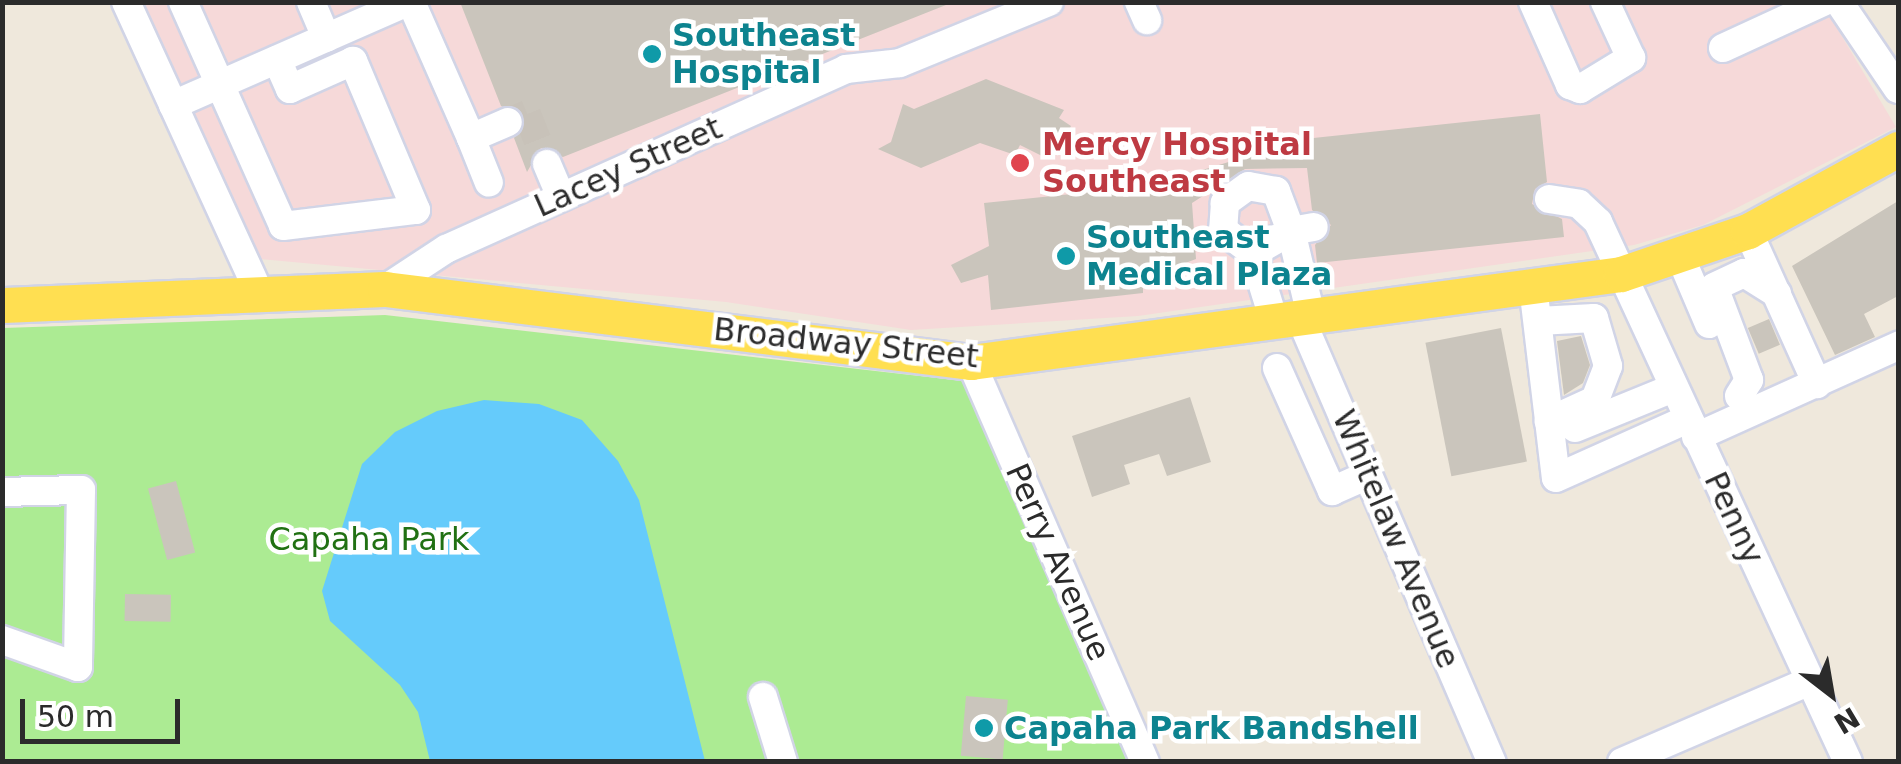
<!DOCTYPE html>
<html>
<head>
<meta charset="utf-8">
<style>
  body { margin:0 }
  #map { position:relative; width:1901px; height:764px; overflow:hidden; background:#efe8dc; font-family:"DejaVu Sans",sans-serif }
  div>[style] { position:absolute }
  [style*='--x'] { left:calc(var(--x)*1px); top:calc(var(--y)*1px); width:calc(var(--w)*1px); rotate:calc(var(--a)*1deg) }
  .medical>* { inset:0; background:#f6d9d9 }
  .green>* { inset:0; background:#aceb93 }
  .water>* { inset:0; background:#65cbfb }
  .building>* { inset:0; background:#cac5bc; transform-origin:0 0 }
  .minor-tunnel>* { height:28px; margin-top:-14px; transform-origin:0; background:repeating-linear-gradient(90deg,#c8c2b9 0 28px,transparent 0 42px) }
  .roads { filter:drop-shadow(2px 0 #d1d4e6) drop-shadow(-2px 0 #d1d4e6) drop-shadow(0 2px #d1d4e6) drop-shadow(0 -2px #d1d4e6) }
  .minor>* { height:28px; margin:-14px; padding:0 14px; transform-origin:14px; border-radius:14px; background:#fff }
  .major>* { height:35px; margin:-17.5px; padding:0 17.5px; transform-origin:17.5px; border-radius:17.5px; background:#ffdf51 }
  .dots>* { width:28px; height:28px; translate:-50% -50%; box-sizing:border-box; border:5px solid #fff; border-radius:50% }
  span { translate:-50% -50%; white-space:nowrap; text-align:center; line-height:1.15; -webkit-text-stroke:9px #fff; paint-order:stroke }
  .culture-label { font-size:32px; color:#0d838f; font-weight:700 }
  .left { translate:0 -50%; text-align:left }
  .health-label { font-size:32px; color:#be3a42; font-weight:700 }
  .street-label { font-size:32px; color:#2b2b2b }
  .park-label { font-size:32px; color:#217113 }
  .frame { position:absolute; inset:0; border:5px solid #2b2b2b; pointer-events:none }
  .north { position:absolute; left:1781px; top:644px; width:100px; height:100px; -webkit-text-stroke:8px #fff; paint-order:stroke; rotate:149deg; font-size:28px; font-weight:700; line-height:40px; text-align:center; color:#2b2b2b }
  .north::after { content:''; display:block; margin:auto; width:35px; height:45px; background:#2b2b2b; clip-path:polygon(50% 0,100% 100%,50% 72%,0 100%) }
  .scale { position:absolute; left:20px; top:699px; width:160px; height:45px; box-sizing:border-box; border:5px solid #2b2b2b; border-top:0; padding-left:12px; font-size:30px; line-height:35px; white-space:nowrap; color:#2b2b2b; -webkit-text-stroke:8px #fff; paint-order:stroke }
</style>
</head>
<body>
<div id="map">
  <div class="medical">
    <i style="clip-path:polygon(137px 3px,1822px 3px,1896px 127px,1703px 225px,1634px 245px,1138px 316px,911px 330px,726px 302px,260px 259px)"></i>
  </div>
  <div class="green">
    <i style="clip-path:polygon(385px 315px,963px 381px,1128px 761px,3px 762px,3px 328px)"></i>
  </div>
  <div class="water">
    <i style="clip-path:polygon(484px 400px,539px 404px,582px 420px,618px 461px,639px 500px,705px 761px,430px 761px,418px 712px,400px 685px,330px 621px,322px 591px,362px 464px,395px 432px,437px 411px)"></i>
  </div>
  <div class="building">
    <i style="clip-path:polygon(460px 2px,951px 2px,951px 3px,563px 157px,541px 148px,527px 172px,514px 138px,524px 116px,501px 106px)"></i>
    <i style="clip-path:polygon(986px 79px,1064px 110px,1059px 118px,1071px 126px,1059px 153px,1046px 158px,1020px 145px,1015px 155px,980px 143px,921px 168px,878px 149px,891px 142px,903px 104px,914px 109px)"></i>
    <i style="clip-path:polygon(1540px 114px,1547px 182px,1535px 189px,1532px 204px,1562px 219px,1564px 237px,1317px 263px,1315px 245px,1331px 225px,1312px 210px,1307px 168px,1245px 169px,1192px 203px,1196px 259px,1143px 279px,1143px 293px,991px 310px,988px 275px,961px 283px,951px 265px,989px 246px,984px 203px,1150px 186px,1304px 139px)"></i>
    <i style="clip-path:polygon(1898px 201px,1898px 296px,1864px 314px,1875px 337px,1835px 355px,1792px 266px)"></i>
    <i style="left:1769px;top:319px;width:28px;height:23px;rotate:67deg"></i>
    <i style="left:1501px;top:328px;width:136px;height:77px;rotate:79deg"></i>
    <i style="clip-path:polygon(1581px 336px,1590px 365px,1583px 383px,1564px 395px,1557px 341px)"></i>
    <i style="clip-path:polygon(1190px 397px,1211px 462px,1167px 476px,1159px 454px,1124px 465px,1130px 484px,1092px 497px,1072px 436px)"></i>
    <i style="left:176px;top:481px;width:74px;height:29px;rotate:75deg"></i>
    <i style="left:125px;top:594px;width:46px;height:27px;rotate:1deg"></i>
    <i style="left:966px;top:696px;width:42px;height:60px;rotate:5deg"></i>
  </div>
  <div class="minor-tunnel">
    <i style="--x:508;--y:122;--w:21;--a:-23"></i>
    <i style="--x:527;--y:114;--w:54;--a:68.2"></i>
  </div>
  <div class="roads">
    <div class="minor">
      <i style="--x:126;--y:2;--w:315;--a:65.4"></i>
      <i style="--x:183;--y:2;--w:245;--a:65.9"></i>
      <i style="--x:283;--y:226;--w:134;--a:-6.9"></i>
      <i style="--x:416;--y:210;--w:162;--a:-112.9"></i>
      <i style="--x:353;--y:61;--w:69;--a:156"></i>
      <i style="--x:290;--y:89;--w:32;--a:-114"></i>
      <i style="--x:311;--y:2;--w:39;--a:67"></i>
      <i style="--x:411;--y:2;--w:149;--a:66.2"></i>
      <i style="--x:471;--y:138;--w:40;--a:-23.4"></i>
      <i style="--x:1139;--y:2;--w:20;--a:66"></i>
      <i style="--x:1533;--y:2;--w:91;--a:66"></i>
      <i style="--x:1570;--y:85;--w:11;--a:22"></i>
      <i style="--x:1580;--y:89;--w:60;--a:-31.3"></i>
      <i style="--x:1631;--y:58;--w:62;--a:-114.9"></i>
      <i style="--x:1839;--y:2;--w:105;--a:55.9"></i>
      <i style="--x:1723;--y:48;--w:110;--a:-24.7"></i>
      <i style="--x:173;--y:105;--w:257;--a:-23.7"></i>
      <i style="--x:471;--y:138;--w:48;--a:68.2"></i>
      <i style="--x:547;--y:164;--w:36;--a:67"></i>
      <i style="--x:1549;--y:199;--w:30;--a:9"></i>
      <i style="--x:1579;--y:204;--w:26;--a:43"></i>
      <i style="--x:1598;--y:222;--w:595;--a:65.16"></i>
      <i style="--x:1748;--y:231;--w:168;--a:65.7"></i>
      <i style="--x:1253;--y:253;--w:71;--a:72.8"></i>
      <i style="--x:1680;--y:256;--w:74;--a:66.9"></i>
      <i style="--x:1533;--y:286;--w:193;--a:83.2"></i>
      <i style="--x:1556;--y:478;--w:145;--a:-24.1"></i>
      <i style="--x:385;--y:289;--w:73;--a:-33.3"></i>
      <i style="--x:446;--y:249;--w:439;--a:-24.2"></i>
      <i style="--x:846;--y:69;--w:54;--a:-6.3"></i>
      <i style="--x:900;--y:63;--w:161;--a:-22.3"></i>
      <i style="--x:1311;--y:316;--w:87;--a:-103.2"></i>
      <i style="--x:1291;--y:231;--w:43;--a:-110.6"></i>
      <i style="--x:1276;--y:191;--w:28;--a:-170"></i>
      <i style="--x:1248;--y:186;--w:29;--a:144"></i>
      <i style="--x:1225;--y:203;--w:27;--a:94"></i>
      <i style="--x:1223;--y:230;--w:38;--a:37"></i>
      <i style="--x:1253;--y:253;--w:44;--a:-30.1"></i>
      <i style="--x:1291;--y:231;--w:23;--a:-10"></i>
      <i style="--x:1300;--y:317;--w:485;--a:66.7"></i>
      <i style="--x:1538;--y:321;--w:56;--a:-3.1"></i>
      <i style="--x:1594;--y:318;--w:50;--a:73.7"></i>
      <i style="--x:1608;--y:366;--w:36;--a:111"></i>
      <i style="--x:1595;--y:400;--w:51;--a:155.5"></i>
      <i style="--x:971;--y:362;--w:436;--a:66.5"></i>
      <i style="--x:1277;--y:368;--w:135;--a:65.9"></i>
      <i style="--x:1332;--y:491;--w:39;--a:-24"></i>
      <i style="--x:1739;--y:396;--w:19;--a:-58"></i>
      <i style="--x:1749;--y:380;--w:99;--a:-110.6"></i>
      <i style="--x:1714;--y:287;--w:33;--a:-25"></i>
      <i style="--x:1744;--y:273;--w:39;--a:32"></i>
      <i style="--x:1575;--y:428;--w:106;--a:-22.2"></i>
      <i style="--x:1696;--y:437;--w:222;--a:-24.3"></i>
      <i style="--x:2;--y:492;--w:79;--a:-1.5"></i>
      <i style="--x:81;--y:490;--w:177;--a:91"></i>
      <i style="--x:78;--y:667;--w:81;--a:-160.4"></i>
      <i style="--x:763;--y:697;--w:68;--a:72.9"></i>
      <i style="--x:1622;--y:762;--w:205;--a:-23.3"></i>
    </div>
    <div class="major">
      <i style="--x:2;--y:305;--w:383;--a:-2.4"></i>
      <i style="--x:385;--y:289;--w:591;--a:7.1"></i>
      <i style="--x:971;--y:362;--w:656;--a:-7.71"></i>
      <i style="--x:1621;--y:274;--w:134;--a:-18.7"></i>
      <i style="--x:1748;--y:231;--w:171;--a:-28.7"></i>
    </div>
  </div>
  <div class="dots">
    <i style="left:652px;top:54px;background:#0f9aa8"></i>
    <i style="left:1020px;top:163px;background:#e0444e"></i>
    <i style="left:1066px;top:256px;background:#0f9aa8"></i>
    <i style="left:984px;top:728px;background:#0f9aa8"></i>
  </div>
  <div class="culture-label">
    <span class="left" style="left:672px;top:54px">Southeast<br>Hospital</span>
    <span class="left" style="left:1086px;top:256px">Southeast<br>Medical Plaza</span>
    <span class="left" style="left:1004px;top:728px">Capaha Park Bandshell</span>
  </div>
  <div class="health-label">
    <span class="left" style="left:1042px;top:163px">Mercy Hospital<br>Southeast</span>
  </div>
  <div class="street-label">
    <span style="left:628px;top:167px;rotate:-24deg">Lacey Street</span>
    <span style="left:846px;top:343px;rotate:6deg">Broadway Street</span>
    <span style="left:1734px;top:518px;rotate:65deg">Penny</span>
    <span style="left:1396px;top:539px;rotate:67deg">Whitelaw Avenue</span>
    <span style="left:1058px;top:562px;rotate:66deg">Perry Avenue</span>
  </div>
  <div class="park-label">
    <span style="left:369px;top:539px">Capaha Park</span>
  </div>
  <div class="frame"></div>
  <div class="north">N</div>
  <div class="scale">50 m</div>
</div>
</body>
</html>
